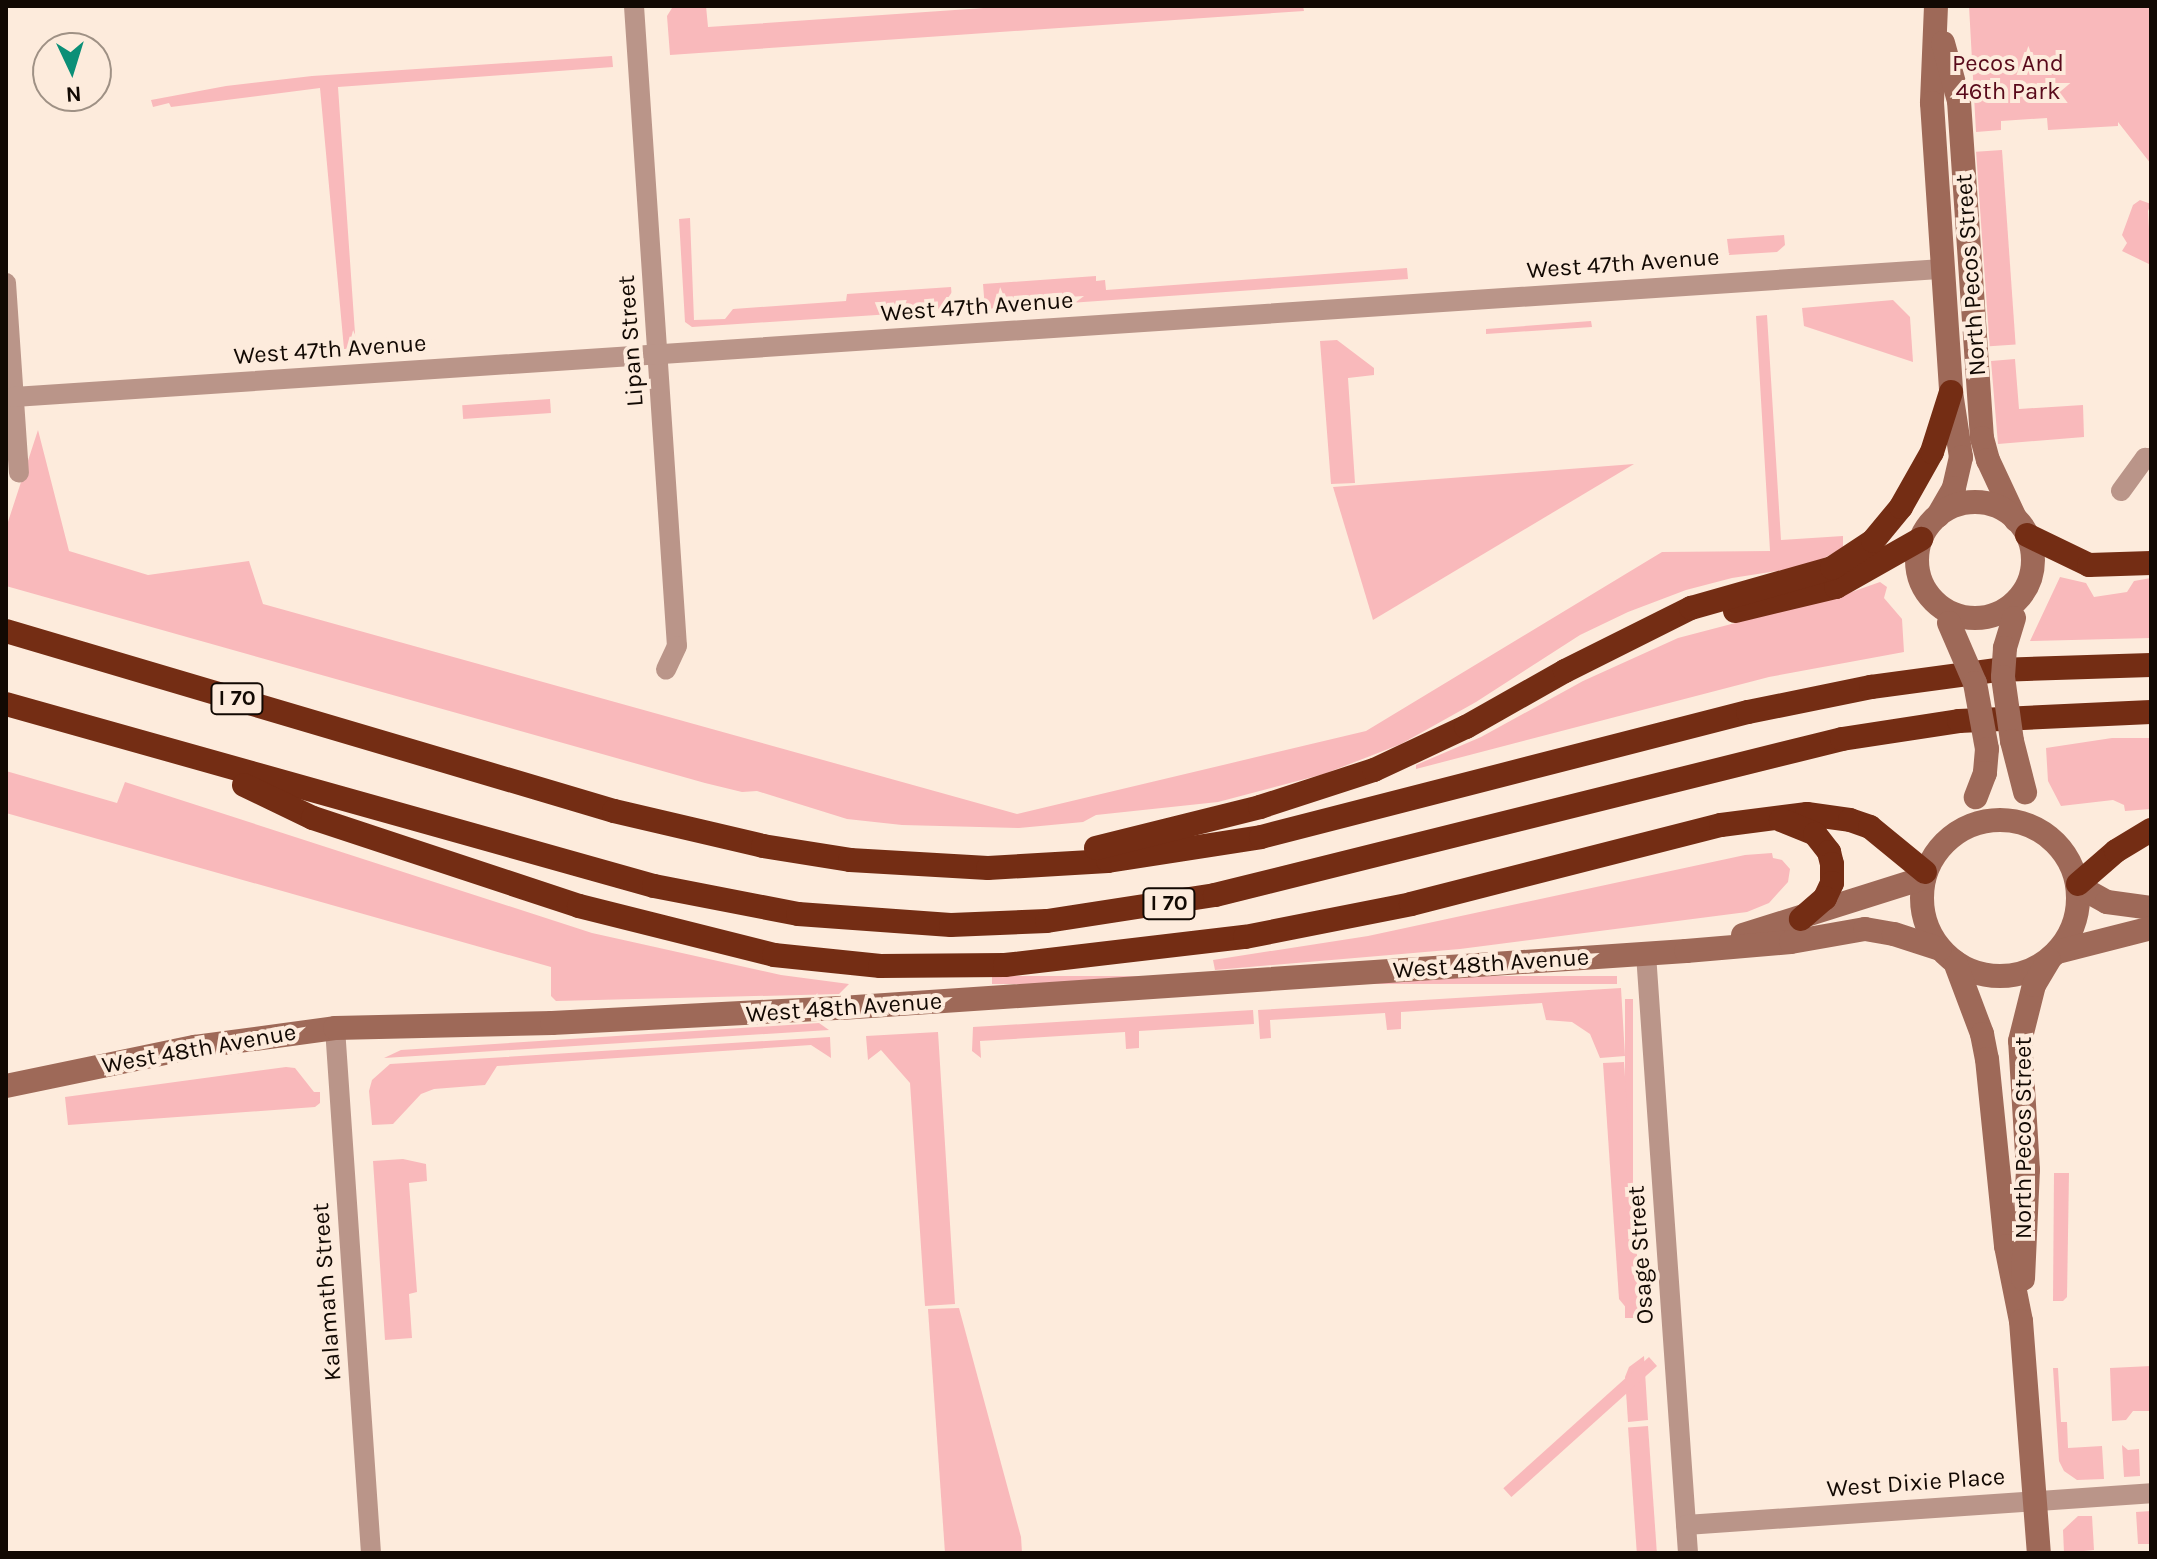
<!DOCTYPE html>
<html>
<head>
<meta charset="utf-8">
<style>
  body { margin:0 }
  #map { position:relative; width:2157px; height:1559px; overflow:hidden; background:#fdebdc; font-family:Karla,sans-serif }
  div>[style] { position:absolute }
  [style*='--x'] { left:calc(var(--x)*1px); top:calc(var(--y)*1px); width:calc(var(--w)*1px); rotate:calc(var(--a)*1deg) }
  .green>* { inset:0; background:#f9b9bb; transform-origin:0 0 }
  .street>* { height:20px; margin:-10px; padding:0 10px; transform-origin:10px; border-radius:10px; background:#ba9589 }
  .secondary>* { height:24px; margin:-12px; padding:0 12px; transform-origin:12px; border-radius:12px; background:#9e6958 }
  .secondary>.ring { margin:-12px; padding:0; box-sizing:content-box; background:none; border:24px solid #9e6958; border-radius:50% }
  .highway>* { height:24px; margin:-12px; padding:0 12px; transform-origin:12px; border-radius:12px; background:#742d14 }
  .secondary-bridge>* { height:24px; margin:-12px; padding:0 12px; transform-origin:12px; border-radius:12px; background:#9e6958 }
  span { translate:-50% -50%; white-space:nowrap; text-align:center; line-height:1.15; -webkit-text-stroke:8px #fdebdc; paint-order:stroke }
  .shield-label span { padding:2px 6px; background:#fdebdc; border:2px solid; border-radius:6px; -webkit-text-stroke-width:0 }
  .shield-label { font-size:22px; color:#120903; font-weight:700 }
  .park-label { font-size:24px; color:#590a1b }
  .street-label { font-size:24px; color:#120903 }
  .frame { position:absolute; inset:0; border:8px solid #120903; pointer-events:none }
  .north { position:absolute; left:32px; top:32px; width:80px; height:80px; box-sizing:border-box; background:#fdebdc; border:2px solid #9f9185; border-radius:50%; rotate:176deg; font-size:22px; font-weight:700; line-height:32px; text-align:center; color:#120903 }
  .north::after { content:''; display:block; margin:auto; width:28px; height:36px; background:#0b8f77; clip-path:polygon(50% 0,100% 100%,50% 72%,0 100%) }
</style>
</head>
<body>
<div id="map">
  <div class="green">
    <i style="clip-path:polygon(706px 6px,708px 27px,1013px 6px,1303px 6px,1304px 11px,670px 55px,667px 16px,672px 8px)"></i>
    <i style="clip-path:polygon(1969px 6px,2151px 6px,2151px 164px,2118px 122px,2118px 126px,2048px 130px,2047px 118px,2001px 121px,2001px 130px,1976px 132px)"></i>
    <i style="clip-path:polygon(612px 56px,613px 67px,338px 87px,356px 348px,344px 349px,320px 88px,171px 107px,169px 103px,153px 107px,151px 100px,226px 86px,312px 76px)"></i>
    <i style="left:2002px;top:150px;width:195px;height:26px;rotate:86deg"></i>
    <i style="clip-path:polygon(2140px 200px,2151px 204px,2148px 211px,2151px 265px,2122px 251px,2127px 243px,2122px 235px,2133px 205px)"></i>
    <i style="clip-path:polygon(690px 218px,694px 320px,725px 319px,733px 309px,846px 301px,847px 294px,951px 287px,953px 310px,692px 327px,685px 322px,679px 219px)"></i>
    <i style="clip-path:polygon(1784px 235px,1785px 245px,1777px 252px,1729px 255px,1727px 239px)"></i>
    <i style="clip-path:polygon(1407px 268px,1408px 279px,985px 309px,983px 284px,1096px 276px,1096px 281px,1105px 280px,1106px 290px)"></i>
    <i style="clip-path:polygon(1893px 300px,1910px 317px,1913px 362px,1804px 326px,1802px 308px)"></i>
    <i style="clip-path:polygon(1767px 315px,1781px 540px,1843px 536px,1843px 548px,1809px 566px,1732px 578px,1686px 590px,1628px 612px,1580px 635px,1476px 702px,1401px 744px,1324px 774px,1218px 802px,1096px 815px,1083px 822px,1019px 828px,902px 825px,847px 819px,757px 791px,742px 792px,705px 783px,6px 586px,6px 528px,38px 430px,69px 551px,148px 575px,249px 561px,263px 604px,1017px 814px,1366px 731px,1662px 552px,1770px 551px,1756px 316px)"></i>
    <i style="clip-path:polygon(1591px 321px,1592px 327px,1486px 334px,1486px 329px)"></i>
    <i style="clip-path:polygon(1337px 340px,1374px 368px,1374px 375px,1348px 378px,1355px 483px,1331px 484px,1320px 341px)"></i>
    <i style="clip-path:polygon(2015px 359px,2019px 409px,2083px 405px,2084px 437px,1998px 444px,1991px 361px)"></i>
    <i style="left:550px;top:399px;width:14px;height:88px;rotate:86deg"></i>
    <i style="clip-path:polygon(1634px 464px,1373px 620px,1333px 487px)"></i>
    <i style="clip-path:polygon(2060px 577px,2086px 583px,2094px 597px,2127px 592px,2134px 581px,2151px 578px,2151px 638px,2030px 641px)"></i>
    <i style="clip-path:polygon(1880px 582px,1887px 587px,1884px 598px,1902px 619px,1904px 652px,1769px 677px,1416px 769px,1416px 765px,1481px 737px,1583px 681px,1678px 638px,1846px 594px)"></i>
    <i style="clip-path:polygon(2112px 738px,2151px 738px,2151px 809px,2125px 811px,2124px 805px,2113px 800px,2061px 806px,2048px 781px,2046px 748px)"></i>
    <i style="clip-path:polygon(6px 771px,117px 803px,125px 782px,592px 933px,781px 975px,849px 984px,839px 994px,556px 1001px,551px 996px,551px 967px,6px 813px)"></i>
    <i style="clip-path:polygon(1772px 853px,1773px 858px,1782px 860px,1790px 869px,1788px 882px,1769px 903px,1747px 912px,1460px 949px,1215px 970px,1213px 960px,1368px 936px,1745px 855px)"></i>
    <i style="left:1617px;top:976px;width:8px;height:625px;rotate:90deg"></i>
    <i style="clip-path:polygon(1621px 988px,1625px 1056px,1600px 1058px,1590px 1034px,1572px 1022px,1546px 1020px,1542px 1003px,1401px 1012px,1401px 1029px,1387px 1030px,1385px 1013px,1270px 1020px,1271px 1038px,1260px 1039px,1258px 1010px)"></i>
    <i style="left:1625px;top:999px;width:8px;height:319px"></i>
    <i style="clip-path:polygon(1253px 1010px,1254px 1024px,1139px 1031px,1139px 1048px,1126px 1049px,1125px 1032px,980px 1041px,981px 1058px,972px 1051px,973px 1027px)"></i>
    <i style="clip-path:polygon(819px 1023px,829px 1030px,384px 1058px,401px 1050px)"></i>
    <i style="clip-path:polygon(938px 1032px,955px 1304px,925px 1306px,910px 1083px,881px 1050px,868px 1060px,866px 1036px)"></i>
    <i style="clip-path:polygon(830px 1037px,831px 1058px,811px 1045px,497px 1066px,485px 1085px,434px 1089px,421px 1094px,393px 1124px,372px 1125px,369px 1091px,372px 1080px,390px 1064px)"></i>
    <i style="clip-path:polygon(1624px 1062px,1641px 1315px,1632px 1315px,1619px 1299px,1603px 1063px)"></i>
    <i style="clip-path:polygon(286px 1067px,295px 1068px,314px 1092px,320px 1092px,320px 1103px,315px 1107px,68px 1125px,65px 1097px)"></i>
    <i style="clip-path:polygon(403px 1159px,426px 1164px,427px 1181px,409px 1183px,417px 1292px,409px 1294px,412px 1338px,385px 1340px,373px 1161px)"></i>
    <i style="clip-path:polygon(2054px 1173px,2069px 1173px,2067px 1297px,2063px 1301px,2053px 1301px)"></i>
    <i style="clip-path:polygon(959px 1308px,1021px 1537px,1022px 1553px,945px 1553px,928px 1309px)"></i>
    <i style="clip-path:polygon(1644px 1356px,1648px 1420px,1628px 1422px,1625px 1377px,1629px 1367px)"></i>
    <i style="left:1649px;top:1357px;width:12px;height:196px;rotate:48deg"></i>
    <i style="clip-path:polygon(2151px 1366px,2151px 1411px,2133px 1411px,2126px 1420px,2112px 1421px,2110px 1368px)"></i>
    <i style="clip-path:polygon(2053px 1368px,2058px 1368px,2061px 1422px,2067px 1422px,2068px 1448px,2102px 1446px,2104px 1479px,2077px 1480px,2064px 1471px,2059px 1461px)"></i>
    <i style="left:1648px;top:1426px;width:127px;height:20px;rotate:86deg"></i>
    <i style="clip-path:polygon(2122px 1445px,2128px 1450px,2139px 1449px,2140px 1476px,2124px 1477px)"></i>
    <i style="clip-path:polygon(2151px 1511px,2151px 1544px,2138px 1544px,2136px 1512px)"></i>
    <i style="clip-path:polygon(2078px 1516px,2092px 1516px,2094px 1550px,2064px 1553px,2063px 1530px)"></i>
  </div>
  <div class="street">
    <i style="--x:634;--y:6;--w:641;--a:86.16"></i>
    <i style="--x:677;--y:646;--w:26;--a:115"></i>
    <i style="--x:6;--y:283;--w:190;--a:86.1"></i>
    <i style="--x:14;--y:397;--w:1933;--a:-3.8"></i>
    <i style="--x:2121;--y:491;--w:41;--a:-54"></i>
    <i style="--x:2145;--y:458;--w:6;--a:0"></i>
    <i style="--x:1646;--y:954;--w:600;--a:85.99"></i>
    <i style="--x:335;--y:1028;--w:526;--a:86.08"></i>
    <i style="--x:1686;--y:1525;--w:466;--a:-3.9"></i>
  </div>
  <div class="secondary">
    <i style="--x:1936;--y:6;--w:97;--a:92.4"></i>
    <i style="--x:1932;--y:103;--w:290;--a:86.2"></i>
    <i style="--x:1951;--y:392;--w:66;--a:81.3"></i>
    <i style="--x:1961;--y:457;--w:32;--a:103"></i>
    <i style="--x:1954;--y:488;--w:32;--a:120"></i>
    <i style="--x:1943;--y:43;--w:60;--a:74.6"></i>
    <i style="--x:1959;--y:101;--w:338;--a:86.1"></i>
    <i style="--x:1982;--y:438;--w:23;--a:75"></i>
    <i style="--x:1988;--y:460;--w:66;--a:65"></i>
    <i class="ring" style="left:1917px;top:502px;width:92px;height:92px"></i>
    <i class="ring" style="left:1922px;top:820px;width:132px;height:132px"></i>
    <i style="--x:2078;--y:886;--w:33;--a:29"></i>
    <i style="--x:2107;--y:902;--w:44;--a:7.8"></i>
    <i style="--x:1743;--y:935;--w:190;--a:-17.5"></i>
    <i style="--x:2057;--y:952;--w:97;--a:-14.3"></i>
    <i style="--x:1955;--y:962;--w:77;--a:69.4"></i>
    <i style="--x:1982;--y:1034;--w:25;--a:79"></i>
    <i style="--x:1987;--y:1059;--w:188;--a:84.2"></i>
    <i style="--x:2006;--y:1246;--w:76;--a:78.7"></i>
    <i style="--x:2021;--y:1321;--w:233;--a:85.6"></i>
    <i style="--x:6;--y:1086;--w:193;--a:-11.7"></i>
    <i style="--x:195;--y:1047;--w:141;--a:-7.7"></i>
    <i style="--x:335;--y:1028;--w:217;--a:-1.3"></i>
    <i style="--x:552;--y:1023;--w:289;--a:-3"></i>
    <i style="--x:841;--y:1008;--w:847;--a:-3.86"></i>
    <i style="--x:1686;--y:951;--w:105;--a:-4.9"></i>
    <i style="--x:1791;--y:942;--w:75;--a:-10"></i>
    <i style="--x:1865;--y:929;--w:29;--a:10"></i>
    <i style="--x:1894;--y:934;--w:48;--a:18.1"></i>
    <i style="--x:2023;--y:1279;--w:109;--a:-87.4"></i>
    <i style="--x:2028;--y:1170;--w:129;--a:-93.5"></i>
    <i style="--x:2020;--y:1041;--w:58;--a:-76"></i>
    <i style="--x:2034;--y:985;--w:29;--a:-59"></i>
  </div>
  <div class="highway">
    <i style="--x:2027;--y:535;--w:69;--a:25.8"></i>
    <i style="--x:2089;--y:565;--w:62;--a:-1.8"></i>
    <i style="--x:1735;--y:611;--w:104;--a:-13.4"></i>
    <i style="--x:1836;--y:587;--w:98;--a:-29.5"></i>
    <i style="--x:6;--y:631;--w:634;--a:16.49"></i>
    <i style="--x:614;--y:811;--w:153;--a:13.2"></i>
    <i style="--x:763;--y:846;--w:88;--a:9.1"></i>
    <i style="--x:850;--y:860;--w:138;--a:3.3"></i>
    <i style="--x:988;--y:868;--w:120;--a:-3.3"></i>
    <i style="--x:1108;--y:861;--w:155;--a:-8.9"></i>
    <i style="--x:1261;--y:837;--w:503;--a:-14.4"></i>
    <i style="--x:1748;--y:712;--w:126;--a:-11.5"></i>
    <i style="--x:1871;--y:687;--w:127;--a:-7.7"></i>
    <i style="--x:1997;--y:670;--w:154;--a:-1.9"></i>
    <i style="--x:6;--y:704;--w:673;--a:15.69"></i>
    <i style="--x:654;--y:886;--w:147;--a:11"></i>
    <i style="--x:798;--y:914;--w:153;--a:4.1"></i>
    <i style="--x:951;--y:925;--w:96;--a:-2.4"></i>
    <i style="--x:1047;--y:921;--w:170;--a:-8.8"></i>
    <i style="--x:1215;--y:895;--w:646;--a:-13.97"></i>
    <i style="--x:1842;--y:739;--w:118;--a:-8.7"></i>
    <i style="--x:1959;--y:721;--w:192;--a:-2.7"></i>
    <i style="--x:244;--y:785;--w:76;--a:25.6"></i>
    <i style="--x:313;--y:818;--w:280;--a:18.3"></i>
    <i style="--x:579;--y:906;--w:201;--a:14.1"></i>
    <i style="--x:774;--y:955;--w:107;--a:5.9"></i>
    <i style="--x:880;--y:966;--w:125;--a:-0.5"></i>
    <i style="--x:1005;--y:965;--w:242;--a:-6.7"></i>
    <i style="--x:1245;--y:937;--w:169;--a:-11.2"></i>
    <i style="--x:1411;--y:904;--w:320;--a:-14.3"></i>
    <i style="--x:1721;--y:825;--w:87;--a:-7.3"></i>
    <i style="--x:1807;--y:814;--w:43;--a:7.9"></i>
    <i style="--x:1850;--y:820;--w:21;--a:19"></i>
    <i style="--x:1870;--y:827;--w:71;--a:39.3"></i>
    <i style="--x:1781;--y:820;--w:37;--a:22"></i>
    <i style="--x:1815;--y:834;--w:23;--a:52"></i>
    <i style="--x:1829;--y:852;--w:12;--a:76"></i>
    <i style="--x:1832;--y:864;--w:19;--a:90"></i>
    <i style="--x:1832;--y:883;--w:17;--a:115"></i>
    <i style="--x:1825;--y:898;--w:32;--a:139"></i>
    <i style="--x:1096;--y:848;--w:169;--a:-14"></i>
    <i style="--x:1260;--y:807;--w:120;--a:-18"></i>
    <i style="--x:1374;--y:770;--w:102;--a:-25.1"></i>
    <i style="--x:1466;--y:727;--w:114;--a:-29.5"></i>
    <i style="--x:1565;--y:671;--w:141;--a:-26.6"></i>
    <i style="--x:1691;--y:608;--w:147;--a:-15.8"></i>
    <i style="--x:1832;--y:568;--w:49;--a:-33.4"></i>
    <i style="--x:1873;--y:541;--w:44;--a:-50.5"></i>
    <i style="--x:1901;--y:507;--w:63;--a:-60.6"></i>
    <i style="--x:1932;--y:452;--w:63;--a:-72.4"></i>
    <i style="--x:2078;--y:884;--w:50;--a:-41"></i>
    <i style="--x:2116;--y:851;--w:41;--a:-31"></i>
  </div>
  <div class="secondary-bridge">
    <i style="--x:2014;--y:618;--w:31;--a:107"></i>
    <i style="--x:2005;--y:648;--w:29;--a:94"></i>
    <i style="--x:2003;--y:677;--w:65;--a:82"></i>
    <i style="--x:2012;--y:741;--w:53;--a:75.7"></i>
    <i style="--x:1949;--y:623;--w:65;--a:66.6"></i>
    <i style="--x:1975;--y:683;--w:67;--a:79.7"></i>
    <i style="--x:1987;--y:749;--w:24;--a:95"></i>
    <i style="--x:1985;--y:773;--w:26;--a:111"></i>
  </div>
  <div class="shield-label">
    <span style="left:237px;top:699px">I 70</span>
    <span style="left:1169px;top:904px">I 70</span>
  </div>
  <div class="park-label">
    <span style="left:2008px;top:78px">Pecos And<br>46th Park</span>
  </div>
  <div class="street-label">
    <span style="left:1623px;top:264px;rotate:-4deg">West 47th Avenue</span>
    <span style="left:1971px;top:275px;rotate:-94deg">North Pecos Street</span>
    <span style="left:977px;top:307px;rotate:-4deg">West 47th Avenue</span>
    <span style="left:631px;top:341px;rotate:-94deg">Lipan Street</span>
    <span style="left:330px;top:350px;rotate:-4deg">West 47th Avenue</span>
    <span style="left:1491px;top:964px;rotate:-4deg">West 48th Avenue</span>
    <span style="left:844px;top:1008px;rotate:-4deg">West 48th Avenue</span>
    <span style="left:199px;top:1049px;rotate:-10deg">West 48th Avenue</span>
    <span style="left:2024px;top:1138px;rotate:-90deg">North Pecos Street</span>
    <span style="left:1641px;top:1255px;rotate:-94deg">Osage Street</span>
    <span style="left:327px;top:1292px;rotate:-94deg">Kalamath Street</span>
    <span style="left:1916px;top:1483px;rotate:-4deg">West Dixie Place</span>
  </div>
  <div class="frame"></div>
  <div class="north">N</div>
</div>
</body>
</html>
